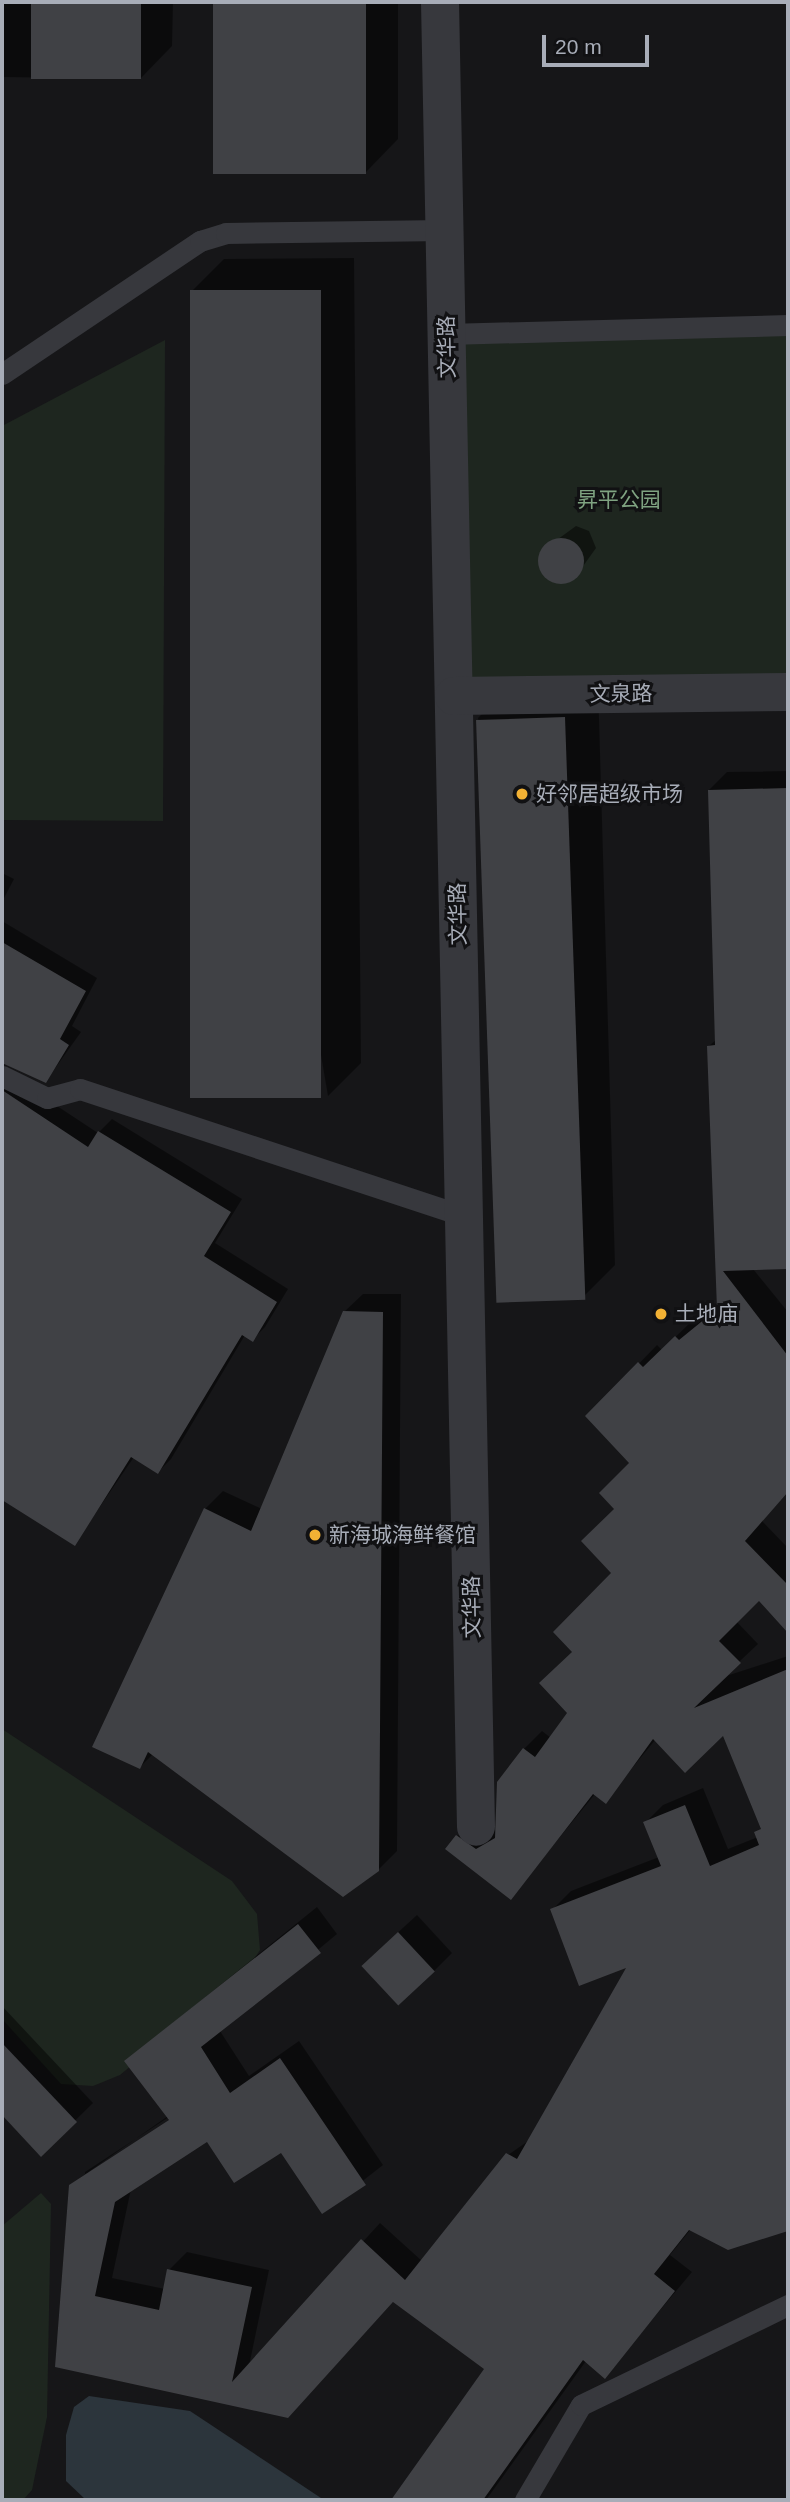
<!DOCTYPE html>
<html>
<head>
<meta charset="utf-8">
<style>
  body { margin:0 }
  #map { position:relative; width:790px; height:2502px; overflow:hidden; background:#161618; font-family:Arial,"Noto Sans SC",sans-serif }
  div>[style] { position:absolute }
  [style*='--x'] { left:calc(var(--x)*1px); top:calc(var(--y)*1px); width:calc(var(--w)*1px); rotate:calc(var(--a)*1deg) }
  .green>* { inset:0; background:#1e261f; transform-origin:0 0 }
  .water>* { inset:0; background:#2c353c }
  .shadow>* { inset:0; background:#0007 }
  .building>* { inset:0; background:#404145; transform-origin:0 0 }
  .round { border-radius:50% }
  .service>* { height:21px; margin:-10.5px; padding:0 10.5px; transform-origin:10.5px; border-radius:10.5px; background:#37383d }
  .minor>* { height:38px; margin:-19px; padding:0 19px; transform-origin:19px; border-radius:19px; background:#37383d }
  .dots>* { width:19px; height:19px; translate:-50% -50%; box-sizing:border-box; border:4px solid #111113; border-radius:50% }
  span { translate:-50% -50%; white-space:nowrap; text-align:center; line-height:1.15; -webkit-text-stroke:6px #111113; paint-order:stroke }
  .street-label { font-size:21px; color:#a8adb8 }
  .park-label { font-size:21px; color:#7fa381 }
  .poi-label { font-size:21px; color:#a8adb8 }
  .left { translate:0 -50%; text-align:left }
  .frame { position:absolute; inset:0; border:4px solid #a8adb8; pointer-events:none }
  .scale { position:absolute; left:542px; top:35px; width:107px; height:32px; box-sizing:border-box; border:4px solid #a8adb8; border-top:0; padding-left:9px; font-size:21px; line-height:24px; white-space:nowrap; color:#a8adb8; -webkit-text-stroke:5px #111113; paint-order:stroke }
</style>
</head>
<body>
<div id="map">
  <div class="green">
    <i style="left:788px;top:325px;width:367px;height:341px;rotate:90deg"></i>
    <i style="clip-path:polygon(165px 340px,163px 821px,2px 820px,2px 426px)"></i>
    <i style="clip-path:polygon(2px 1729px,232px 1881px,257px 1914px,260px 1950px,249px 1967px,120px 2075px,93px 2086px,61px 2084px,2px 2019px)"></i>
    <i style="clip-path:polygon(41px 2193px,51px 2204px,47px 2417px,32px 2490px,23px 2500px,2px 2500px,2px 2226px)"></i>
  </div>
  <div class="water">
    <i style="clip-path:polygon(89px 2396px,190px 2411px,324px 2500px,86px 2500px,66px 2481px,66px 2435px,74px 2407px)"></i>
  </div>
  <div class="shadow">
    <i style="clip-path:polygon(2px 2px,173px 2px,172px 46px,140px 79px,2px 77px)"></i>
    <i style="clip-path:polygon(214px 2px,398px 2px,398px 139px,366px 172px,215px 173px)"></i>
    <i style="clip-path:polygon(354px 258px,361px 1063px,328px 1096px,191px 292px,224px 259px)"></i>
    <i style="clip-path:polygon(576px 526px,589px 531px,596px 548px,576px 576px,561px 582px,540px 565px,543px 550px)"></i>
    <i style="clip-path:polygon(598px 684px,615px 1265px,582px 1298px,478px 718px,511px 685px)"></i>
    <i style="clip-path:polygon(evenodd,788px 771px,788px 1268px,753px 1269px,788px 1312px,788px 1492px,762px 1521px,788px 1548px,788px 1616px,781px 1623px,759px 1599px,736px 1621px,758px 1644px,723px 1677px,788px 1656px,788px 2229px,728px 2248px,691px 2229px,670px 2255px,692px 2272px,605px 2376px,586px 2361px,486px 2500px,393px 2500px,487px 2369px,394px 2301px,288px 2416px,57px 2366px,70px 2185px,168px 2116px,126px 2061px,317px 1907px,337px 1934px,220px 2031px,249px 2076px,299px 2041px,383px 2165px,323px 2212px,281px 2151px,208px 2140px,131px 2189px,112px 2278px,165px 2289px,169px 2270px,187px 2252px,269px 2270px,249px 2366px,380px 2223px,422px 2261px,508px 2155px,531px 2139px,630px 1965px,553px 1909px,571px 1891px,659px 1857px,645px 1823px,663px 1805px,703px 1788px,728px 1849px,758px 1837px,762px 1827px,723px 1733px,656px 1739px,605px 1801px,595px 1794px,510px 1898px,458px 1836px,476px 1818px,497px 1831px,524px 1749px,542px 1731px,551px 1738px,569px 1713px,574px 1652px,613px 1573px,616px 1509px,632px 1463px,588px 1416px,657px 1345px,662px 1350px,694px 1319px,698px 1323px,719px 1306px,709px 1046px,717px 1039px,709px 790px,727px 772px,788px 771px,175px 2113px,177px 2116px,85px 2176px,85px 2172px,175px 2113px)"></i>
    <i style="clip-path:polygon(2px 873px,14px 879px,2px 902px)"></i>
    <i style="clip-path:polygon(2px 921px,97px 978px,72px 1026px,81px 1032px,46px 1081px,2px 1061px,4px 1071px,98px 1133px,112px 1119px,242px 1199px,215px 1243px,288px 1289px,265px 1327px,252px 1340px,245px 1335px,171px 1459px,158px 1472px,134px 1457px,75px 1543px,2px 1495px)"></i>
    <i style="clip-path:polygon(363px 1294px,401px 1294px,397px 1851px,378px 1870px,153px 1754px,140px 1767px,205px 1509px,223px 1491px,262px 1509px,344px 1312px)"></i>
    <i style="clip-path:polygon(417px 1915px,452px 1953px,434px 1971px,381px 1948px)"></i>
    <i style="clip-path:polygon(2px 2006px,93px 2103px,41px 2154px,2px 2112px)"></i>
  </div>
  <div class="building">
    <i style="left:31px;top:2px;width:110px;height:77px"></i>
    <i style="left:213px;top:2px;width:153px;height:172px"></i>
    <i style="left:321px;top:290px;width:808px;height:131px;rotate:90deg"></i>
    <i class="round" style="left:538px;top:538px;width:46px;height:46px"></i>
    <i style="left:565px;top:717px;width:583px;height:89px;rotate:88deg"></i>
    <i style="clip-path:polygon(788px 788px,788px 1269px,723px 1271px,788px 1356px,788px 1492px,745px 1541px,788px 1585px,788px 1633px,759px 1601px,719px 1641px,741px 1663px,694px 1708px,788px 1669px,788px 2231px,728px 2250px,689px 2230px,654px 2274px,675px 2291px,605px 2379px,583px 2360px,483px 2500px,391px 2500px,484px 2369px,393px 2302px,288px 2418px,55px 2367px,69px 2185px,169px 2120px,124px 2061px,298px 1924px,321px 1953px,201px 2047px,230px 2093px,280px 2058px,366px 2185px,322px 2214px,281px 2153px,234px 2183px,207px 2142px,115px 2202px,95px 2296px,159px 2310px,167px 2269px,252px 2287px,232px 2382px,361px 2239px,405px 2280px,506px 2153px,517px 2159px,626px 1968px,579px 1986px,550px 1909px,661px 1866px,643px 1822px,685px 1805px,710px 1866px,759px 1845px,754px 1832px,761px 1829px,723px 1736px,685px 1773px,653px 1739px,606px 1804px,593px 1794px,511px 1900px,445px 1849px,456px 1835px,476px 1849px,495px 1838px,497px 1782px,523px 1748px,535px 1757px,567px 1713px,539px 1683px,572px 1652px,553px 1632px,611px 1573px,581px 1541px,614px 1509px,599px 1493px,629px 1463px,585px 1416px,638px 1362px,643px 1367px,675px 1336px,679px 1340px,717px 1309px,707px 1046px,715px 1045px,708px 790px)"></i>
    <i style="clip-path:polygon(2px 942px,86px 991px,60px 1039px,69px 1045px,46px 1083px,2px 1063px)"></i>
    <i style="clip-path:polygon(2px 1090px,88px 1147px,98px 1131px,231px 1212px,204px 1256px,277px 1302px,253px 1342px,242px 1335px,158px 1474px,131px 1457px,75px 1546px,2px 1500px)"></i>
    <i style="clip-path:polygon(343px 1311px,383px 1312px,379px 1871px,343px 1897px,148px 1752px,140px 1769px,92px 1747px,204px 1508px,251px 1531px)"></i>
    <i style="left:398px;top:1932px;width:54px;height:50px;rotate:47deg"></i>
    <i style="clip-path:polygon(2px 2043px,77px 2122px,41px 2157px,2px 2115px)"></i>
  </div>
  <div class="service">
    <i style="--x:447;--y:334;--w:341;--a:-1.5"></i>
    <i style="--x:2;--y:374;--w:239;--a:-33.9"></i>
    <i style="--x:200;--y:241;--w:27;--a:-17"></i>
    <i style="--x:226;--y:233;--w:219;--a:-0.8"></i>
    <i style="--x:2;--y:1076;--w:50;--a:26.1"></i>
    <i style="--x:47;--y:1098;--w:34;--a:-15"></i>
    <i style="--x:80;--y:1089;--w:404;--a:18.3"></i>
    <i style="--x:525;--y:2500;--w:110;--a:-59.5"></i>
    <i style="--x:581;--y:2405;--w:230;--a:-25.8"></i>
  </div>
  <div class="minor">
    <i style="--x:440;--y:2;--w:1825;--a:88.87"></i>
    <i style="--x:454;--y:696;--w:334;--a:-0.7"></i>
  </div>
  <div class="dots">
    <i style="left:522px;top:794px;background:#f2b134"></i>
    <i style="left:661px;top:1314px;background:#f2b134"></i>
    <i style="left:315px;top:1535px;background:#f2b134"></i>
  </div>
  <div class="street-label">
    <span style="left:447px;top:347px;rotate:-91deg">文华路</span>
    <span style="left:621px;top:694px;rotate:-1deg">文泉路</span>
    <span style="left:458px;top:914px;rotate:-91deg">文华路</span>
    <span style="left:472px;top:1607px;rotate:-91deg">文华路</span>
  </div>
  <div class="park-label">
    <span style="left:619px;top:500px">昇平公园</span>
  </div>
  <div class="poi-label">
    <span class="left" style="left:536px;top:794px">好邻居超级市场</span>
    <span class="left" style="left:675px;top:1314px">土地庙</span>
    <span class="left" style="left:329px;top:1535px">新海城海鲜餐馆</span>
  </div>
  <div class="frame"></div>
  <div class="scale">20 m</div>
</div>
</body>
</html>
